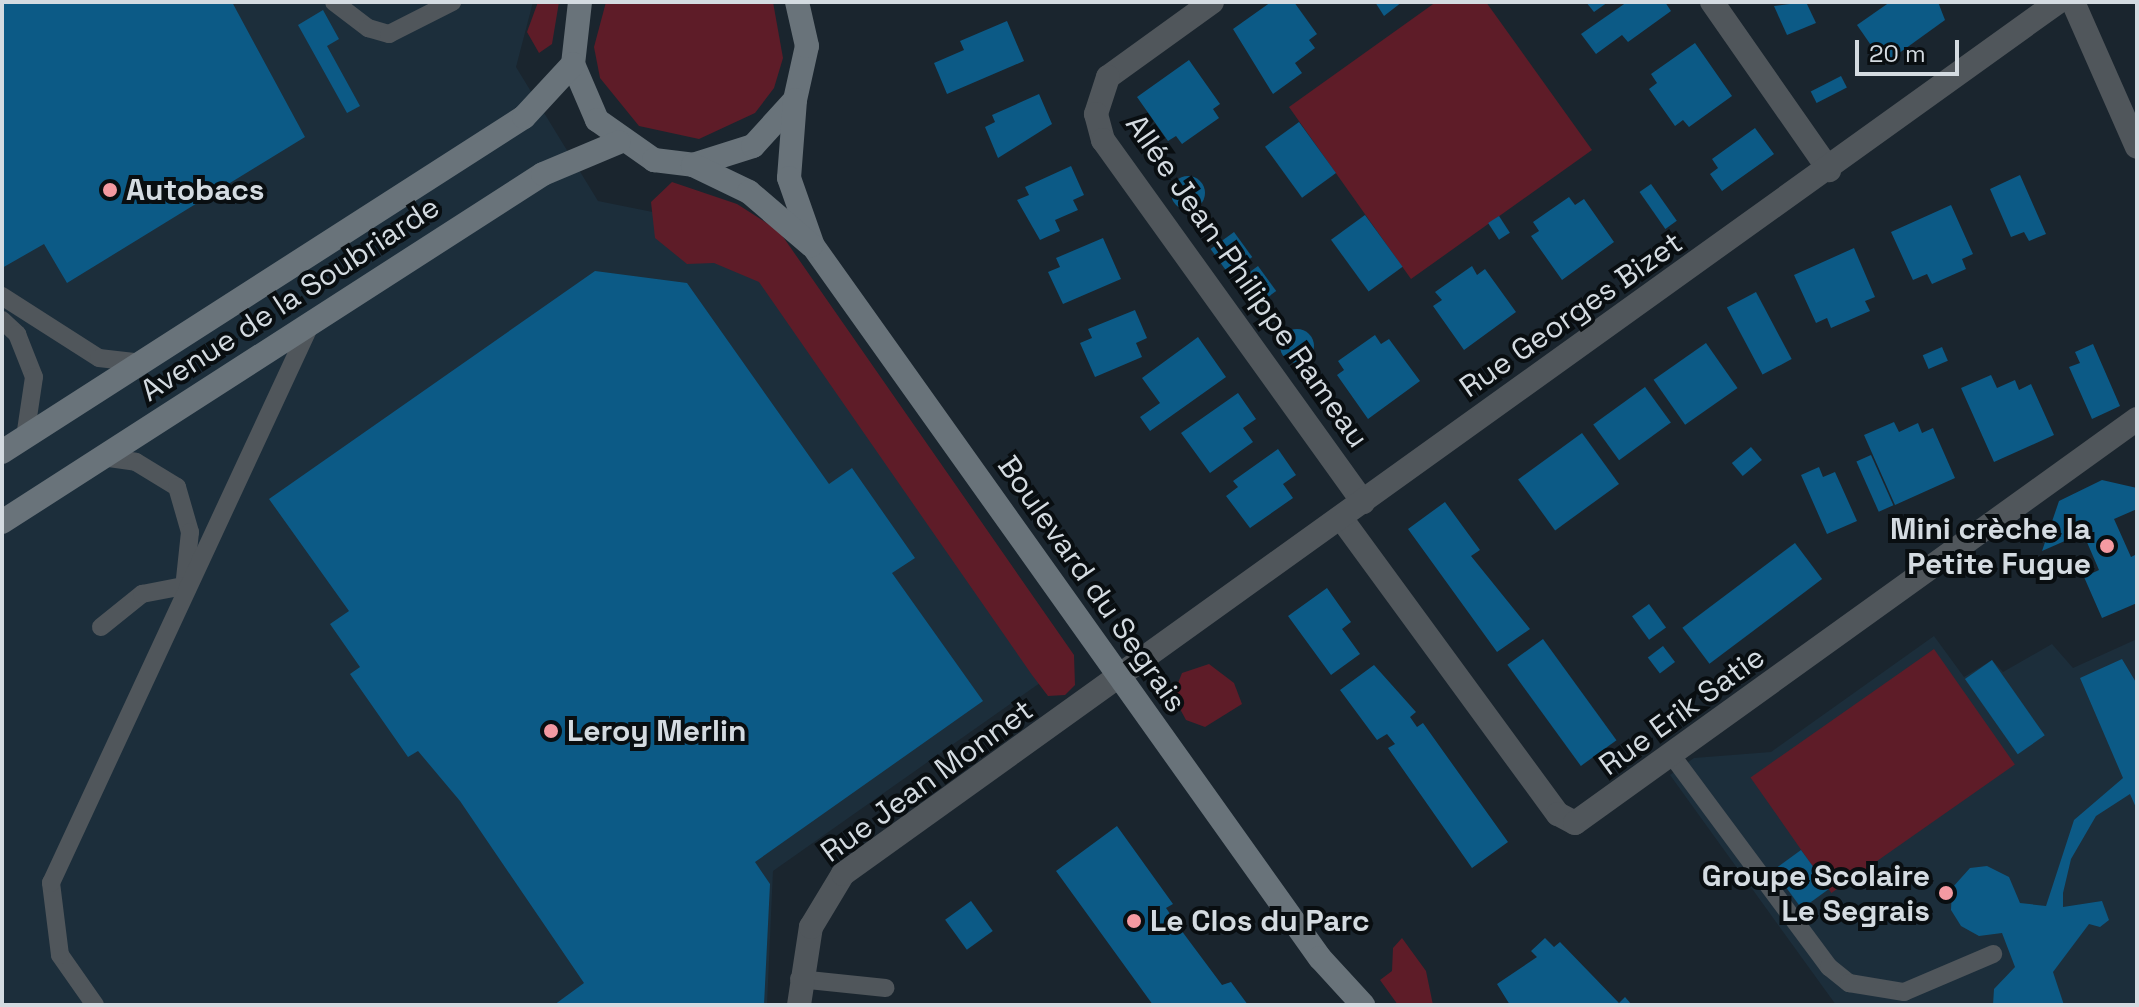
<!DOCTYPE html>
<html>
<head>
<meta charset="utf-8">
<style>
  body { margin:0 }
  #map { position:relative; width:2139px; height:1007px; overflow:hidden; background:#1a252e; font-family:"Space Grotesk",sans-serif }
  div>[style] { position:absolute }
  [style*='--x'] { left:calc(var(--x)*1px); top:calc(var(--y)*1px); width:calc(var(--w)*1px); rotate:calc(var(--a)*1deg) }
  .built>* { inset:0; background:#1c2e3b }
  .green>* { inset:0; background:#5e1c28; transform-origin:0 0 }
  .building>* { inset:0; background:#0c5a86; transform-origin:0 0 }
  .round { border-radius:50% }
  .lane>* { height:18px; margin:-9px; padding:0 9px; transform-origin:9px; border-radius:9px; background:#50565b }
  .street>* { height:24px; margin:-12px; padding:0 12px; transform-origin:12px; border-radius:12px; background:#50565b }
  .secondary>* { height:24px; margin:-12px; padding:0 12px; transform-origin:12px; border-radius:12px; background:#69737a }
  .dots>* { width:22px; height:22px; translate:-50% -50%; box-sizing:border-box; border:4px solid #090e11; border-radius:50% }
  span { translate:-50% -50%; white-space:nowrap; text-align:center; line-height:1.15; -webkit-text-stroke:8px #090e11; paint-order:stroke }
  .poi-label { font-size:30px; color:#d4dbe1; font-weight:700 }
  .left { translate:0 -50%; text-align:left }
  .right { translate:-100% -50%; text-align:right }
  .street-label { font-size:30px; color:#d4dbe1 }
  .frame { position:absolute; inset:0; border:4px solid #d4dbe1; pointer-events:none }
  .scale { position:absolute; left:1855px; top:40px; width:104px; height:36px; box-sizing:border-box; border:4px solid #d4dbe1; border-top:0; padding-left:10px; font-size:24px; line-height:28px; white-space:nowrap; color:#d4dbe1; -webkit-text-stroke:6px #090e11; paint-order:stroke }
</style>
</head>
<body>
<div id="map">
  <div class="built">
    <i style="clip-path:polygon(2px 2px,533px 2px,516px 67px,598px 201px,742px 230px,1057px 671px,773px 871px,767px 1005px,2px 1005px)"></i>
    <i style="clip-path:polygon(1934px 636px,1964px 677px,1992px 660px,2003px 672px,2052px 644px,2073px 668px,2137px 639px,2137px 1005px,1836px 1005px,1670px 775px,1694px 758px,1771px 752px)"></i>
  </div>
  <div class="green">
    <i style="clip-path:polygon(538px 2px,559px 2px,552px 44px,539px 53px,527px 32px)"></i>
    <i style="clip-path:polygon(606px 2px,773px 2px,783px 58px,774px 88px,755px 113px,699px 139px,639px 126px,600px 78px,594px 47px)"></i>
    <i style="clip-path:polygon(1436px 2px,1486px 2px,1592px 150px,1411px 279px,1289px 107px)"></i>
    <i style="clip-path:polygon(672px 182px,737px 204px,779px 231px,1074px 655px,1075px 685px,1065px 695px,1048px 696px,1032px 675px,759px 282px,714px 263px,687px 264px,655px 238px,651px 202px)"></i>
    <i style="left:1934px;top:649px;width:141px;height:224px;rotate:55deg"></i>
    <i style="clip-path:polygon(1209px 664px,1234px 683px,1242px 704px,1205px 727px,1186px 720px,1173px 696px,1182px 673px)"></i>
    <i style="clip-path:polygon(1402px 938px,1426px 971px,1433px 1005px,1398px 1005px,1380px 980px,1392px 971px,1393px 948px)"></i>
  </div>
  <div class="building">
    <i style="clip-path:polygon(2px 2px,232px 2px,305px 137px,67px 283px,44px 244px,2px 268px)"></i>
    <i style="clip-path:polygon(1271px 2px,1294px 2px,1317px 34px,1309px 40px,1315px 48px,1295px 63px,1302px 73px,1273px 94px,1233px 29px)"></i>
    <i style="clip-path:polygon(1375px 2px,1402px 2px,1384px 16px)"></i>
    <i style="clip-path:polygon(1586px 2px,1608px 2px,1594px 12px)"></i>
    <i style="clip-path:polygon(1627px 2px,1665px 2px,1671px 11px,1628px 42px,1622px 35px,1596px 54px,1581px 34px)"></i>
    <i style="clip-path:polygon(1806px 2px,1816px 23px,1787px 35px,1774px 6px)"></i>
    <i style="clip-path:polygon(1890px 2px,1938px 2px,1945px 20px,1884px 64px,1857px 25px)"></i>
    <i style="clip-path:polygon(323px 10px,339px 39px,327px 46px,360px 106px,347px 113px,298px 25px)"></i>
    <i style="clip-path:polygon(1007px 21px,1024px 61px,947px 94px,934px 63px,964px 50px,960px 41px)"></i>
    <i style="clip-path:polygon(1695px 43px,1732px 96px,1689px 127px,1683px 120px,1675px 126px,1649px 89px,1657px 83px,1651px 74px)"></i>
    <i style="clip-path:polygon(1189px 60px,1220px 104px,1213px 109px,1219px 118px,1182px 144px,1176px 136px,1168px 141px,1137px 97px)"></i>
    <i style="left:1841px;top:76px;width:13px;height:34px;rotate:63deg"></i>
    <i style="clip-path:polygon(1039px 94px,1052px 124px,998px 158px,985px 127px,995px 122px,992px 115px)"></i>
    <i style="left:1299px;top:122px;width:63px;height:42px;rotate:54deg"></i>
    <i style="clip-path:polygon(1755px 128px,1774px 154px,1722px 191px,1710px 174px,1718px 168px,1712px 159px)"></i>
    <i style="clip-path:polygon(1071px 166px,1084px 195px,1073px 200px,1078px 210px,1055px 220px,1060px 231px,1040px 240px,1017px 200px,1029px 195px,1025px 187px)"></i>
    <i style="clip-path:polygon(2020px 175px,2046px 234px,2029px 241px,2024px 232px,2011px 237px,1990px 189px)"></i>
    <i class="round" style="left:1171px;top:176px;width:34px;height:34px"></i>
    <i style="left:1651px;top:184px;width:45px;height:14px;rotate:55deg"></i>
    <i style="clip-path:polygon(1569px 197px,1575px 205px,1584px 199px,1614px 242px,1562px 280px,1531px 236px,1539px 231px,1533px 222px)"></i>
    <i style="clip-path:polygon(1951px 205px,1973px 254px,1962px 259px,1966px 269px,1932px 284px,1927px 274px,1913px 280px,1891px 232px)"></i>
    <i style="left:1365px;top:215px;width:64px;height:42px;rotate:54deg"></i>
    <i style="left:1499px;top:216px;width:20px;height:13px;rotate:57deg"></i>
    <i style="left:1234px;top:232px;width:31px;height:29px;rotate:54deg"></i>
    <i style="clip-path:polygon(1103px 238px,1121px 279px,1063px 304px,1048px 272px,1060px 267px,1056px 258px)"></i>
    <i style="clip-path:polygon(1854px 248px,1875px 297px,1865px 301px,1870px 311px,1831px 328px,1827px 318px,1816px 323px,1794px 275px)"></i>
    <i style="left:1258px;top:266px;width:31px;height:29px;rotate:54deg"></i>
    <i style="clip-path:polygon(1472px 266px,1477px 275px,1485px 269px,1516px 312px,1464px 350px,1433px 306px,1442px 300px,1435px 292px)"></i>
    <i style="clip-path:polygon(595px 271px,687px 283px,829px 484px,852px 468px,915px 558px,892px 573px,983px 701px,755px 862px,770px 884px,764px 1005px,554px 1005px,584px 983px,460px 801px,418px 751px,408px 757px,350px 674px,360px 667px,330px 624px,349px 611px,269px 499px)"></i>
    <i style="left:1756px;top:292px;width:76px;height:33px;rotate:62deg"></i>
    <i style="clip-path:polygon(1135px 310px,1147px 338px,1136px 343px,1142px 357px,1095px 377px,1080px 343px,1092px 338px,1088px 329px)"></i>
    <i class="round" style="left:1280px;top:329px;width:34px;height:34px"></i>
    <i style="clip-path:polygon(1375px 335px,1381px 344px,1389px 339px,1420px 381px,1368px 419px,1337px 375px,1344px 370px,1338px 361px)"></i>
    <i style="clip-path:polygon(1198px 337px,1226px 377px,1150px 431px,1140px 417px,1160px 403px,1142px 378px)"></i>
    <i style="left:1706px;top:343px;width:55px;height:64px;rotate:55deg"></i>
    <i style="clip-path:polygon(2093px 344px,2120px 406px,2092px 419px,2069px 367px,2080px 363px,2075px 352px)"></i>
    <i style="left:1942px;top:347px;width:15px;height:21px;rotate:67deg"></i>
    <i style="clip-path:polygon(1991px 375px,1997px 388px,2015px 380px,2019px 390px,2031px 384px,2054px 435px,1994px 462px,1961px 388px)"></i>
    <i style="left:1645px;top:387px;width:44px;height:64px;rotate:54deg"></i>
    <i style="clip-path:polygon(1238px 393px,1256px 419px,1243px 428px,1253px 442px,1210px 473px,1181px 433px)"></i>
    <i style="clip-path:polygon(1894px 422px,1899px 432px,1918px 423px,1922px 433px,1933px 428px,1955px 478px,1895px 505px,1864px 435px)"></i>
    <i style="left:1582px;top:433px;width:63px;height:79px;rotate:54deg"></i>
    <i style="left:1751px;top:447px;width:17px;height:25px;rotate:50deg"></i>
    <i style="clip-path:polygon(1278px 449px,1296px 475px,1283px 484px,1293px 498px,1250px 528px,1226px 496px,1238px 487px,1233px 481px)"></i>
    <i style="left:1871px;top:455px;width:55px;height:16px;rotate:66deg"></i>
    <i style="clip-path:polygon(1819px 467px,1823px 477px,1835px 472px,1857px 521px,1827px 534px,1801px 475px)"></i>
    <i style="clip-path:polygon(2102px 480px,2137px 488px,2137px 509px,2114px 519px,2131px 557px,2137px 554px,2137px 603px,2102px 618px,2084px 577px,2099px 570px,2083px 533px,2042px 551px,2059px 501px)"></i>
    <i style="clip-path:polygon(1445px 502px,1480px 550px,1471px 556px,1530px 629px,1497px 652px,1408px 529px)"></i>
    <i style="left:1795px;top:543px;width:45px;height:141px;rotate:53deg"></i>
    <i style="clip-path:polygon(1327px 588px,1351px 622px,1342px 629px,1360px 654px,1331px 675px,1288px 616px)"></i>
    <i style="left:1649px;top:604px;width:29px;height:21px;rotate:54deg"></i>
    <i style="left:1543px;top:639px;width:125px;height:44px;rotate:54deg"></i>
    <i style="left:1663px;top:646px;width:20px;height:19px;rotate:53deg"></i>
    <i style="clip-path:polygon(2122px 659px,2137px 684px,2137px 810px,2130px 794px,2096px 816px,2071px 859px,2063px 893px,2063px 907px,2102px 901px,2109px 920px,2100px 927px,2089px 924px,2053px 972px,2064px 1005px,1993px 1005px,1994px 989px,2015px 967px,2002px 933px,1979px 936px,1961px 926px,1951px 910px,1952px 888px,1970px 868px,1987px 866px,2009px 877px,2020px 903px,2046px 906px,2074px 820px,2123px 778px,2080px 678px)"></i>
    <i style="left:1992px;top:660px;width:92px;height:33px;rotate:55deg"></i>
    <i style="clip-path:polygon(1374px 665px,1416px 712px,1410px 717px,1417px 727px,1423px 723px,1508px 842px,1472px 868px,1388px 748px,1395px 744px,1387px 734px,1377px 740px,1340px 690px)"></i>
    <i style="clip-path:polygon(1117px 826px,1173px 904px,1166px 908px,1184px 934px,1222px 985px,1231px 982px,1248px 1005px,1153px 1005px,1056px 871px)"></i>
    <i style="left:1801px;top:850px;width:48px;height:34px;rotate:54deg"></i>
    <i style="left:971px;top:901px;width:37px;height:32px;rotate:54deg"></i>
    <i style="clip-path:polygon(1545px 938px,1554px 947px,1560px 942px,1619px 1003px,1625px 997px,1632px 1005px,1510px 1005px,1497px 984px,1537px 957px,1531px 951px)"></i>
  </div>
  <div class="lane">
    <i style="--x:334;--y:2;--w:43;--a:37.4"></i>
    <i style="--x:368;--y:28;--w:22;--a:16"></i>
    <i style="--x:389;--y:34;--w:71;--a:-26.9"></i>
    <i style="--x:2;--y:296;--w:115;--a:32.6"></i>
    <i style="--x:99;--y:358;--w:44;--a:6.5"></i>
    <i style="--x:2;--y:320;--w:21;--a:43"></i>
    <i style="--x:17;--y:334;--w:46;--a:68.4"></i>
    <i style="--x:34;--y:377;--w:61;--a:98.5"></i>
    <i style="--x:102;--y:457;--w:34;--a:8"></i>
    <i style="--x:136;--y:462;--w:48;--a:31.4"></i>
    <i style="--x:177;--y:487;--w:47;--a:73.9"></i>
    <i style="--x:190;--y:532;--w:47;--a:96.1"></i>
    <i style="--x:101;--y:627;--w:53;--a:-38.8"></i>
    <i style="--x:142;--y:594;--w:43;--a:-10.8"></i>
    <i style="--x:1673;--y:757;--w:262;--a:53.4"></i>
    <i style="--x:1829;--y:967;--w:26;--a:39"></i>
    <i style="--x:1849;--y:983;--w:56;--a:9.3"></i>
    <i style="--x:1904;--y:992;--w:97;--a:-23.1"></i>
    <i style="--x:799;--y:979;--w:87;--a:5.9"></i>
    <i style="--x:95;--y:1005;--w:61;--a:-125"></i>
    <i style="--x:60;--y:955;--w:73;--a:-97.1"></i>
    <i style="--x:51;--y:883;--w:620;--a:-65.09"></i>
  </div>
  <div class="street">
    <i style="--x:1212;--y:2;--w:128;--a:144.2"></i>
    <i style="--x:1108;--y:77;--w:39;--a:108"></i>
    <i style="--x:1096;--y:114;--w:27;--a:75"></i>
    <i style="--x:1103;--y:140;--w:446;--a:54.3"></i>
    <i style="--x:1712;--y:2;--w:205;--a:55.1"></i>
    <i style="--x:2073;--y:2;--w:158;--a:66.2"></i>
    <i style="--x:1341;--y:518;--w:367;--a:53.8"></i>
    <i style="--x:1558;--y:814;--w:19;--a:28"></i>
    <i style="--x:1575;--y:823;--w:692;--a:-35.71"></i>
    <i style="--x:799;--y:1005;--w:79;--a:-81.3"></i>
    <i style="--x:811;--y:927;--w:62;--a:-58.9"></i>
    <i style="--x:843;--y:874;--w:1496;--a:-35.67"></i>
  </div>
  <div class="secondary">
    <i style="--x:580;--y:2;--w:62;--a:96.4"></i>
    <i style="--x:573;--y:64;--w:61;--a:66.8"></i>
    <i style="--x:597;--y:120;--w:70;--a:35.1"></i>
    <i style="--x:654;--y:160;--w:39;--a:7"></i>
    <i style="--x:693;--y:165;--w:63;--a:-17.6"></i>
    <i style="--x:753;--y:146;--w:62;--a:-47.6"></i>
    <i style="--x:795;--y:100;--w:55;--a:-77.5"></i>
    <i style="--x:807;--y:46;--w:45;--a:-102.8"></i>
    <i style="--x:795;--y:100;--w:78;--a:94.4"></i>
    <i style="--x:789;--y:178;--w:72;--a:70.6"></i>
    <i style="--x:813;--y:246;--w:874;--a:54.55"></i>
    <i style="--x:1320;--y:958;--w:64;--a:47.5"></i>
    <i style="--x:693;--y:165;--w:62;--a:25.7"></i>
    <i style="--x:749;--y:192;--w:82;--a:40.5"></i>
    <i style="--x:2;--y:452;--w:620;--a:-32.69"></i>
    <i style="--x:524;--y:117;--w:72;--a:-47.2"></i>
    <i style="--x:2;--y:522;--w:643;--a:-32.75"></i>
    <i style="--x:543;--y:174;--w:82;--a:-22.8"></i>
  </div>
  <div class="dots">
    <i style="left:110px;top:190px;background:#f49aa2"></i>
    <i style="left:2107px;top:546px;background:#f49aa2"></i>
    <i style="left:551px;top:731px;background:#f49aa2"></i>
    <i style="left:1946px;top:893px;background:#f49aa2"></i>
    <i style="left:1134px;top:921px;background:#f49aa2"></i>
  </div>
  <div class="poi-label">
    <span class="left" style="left:126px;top:190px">Autobacs</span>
    <span class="right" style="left:2091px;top:546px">Mini crèche la<br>Petite Fugue</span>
    <span class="left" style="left:567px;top:731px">Leroy Merlin</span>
    <span class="right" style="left:1930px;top:893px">Groupe Scolaire<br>Le Segrais</span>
    <span class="left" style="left:1150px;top:921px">Le Clos du Parc</span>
  </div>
  <div class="street-label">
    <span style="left:1247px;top:281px;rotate:55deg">Allée Jean-Philippe Rameau</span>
    <span style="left:290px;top:299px;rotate:-33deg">Avenue de la Soubriarde</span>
    <span style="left:1571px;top:315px;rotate:-35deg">Rue Georges Bizet</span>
    <span style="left:1092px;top:584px;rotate:55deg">Boulevard du Segrais</span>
    <span style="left:1682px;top:711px;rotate:-36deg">Rue Erik Satie</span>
    <span style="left:927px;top:781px;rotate:-36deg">Rue Jean Monnet</span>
  </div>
  <div class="frame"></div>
  <div class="scale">20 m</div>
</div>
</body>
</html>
